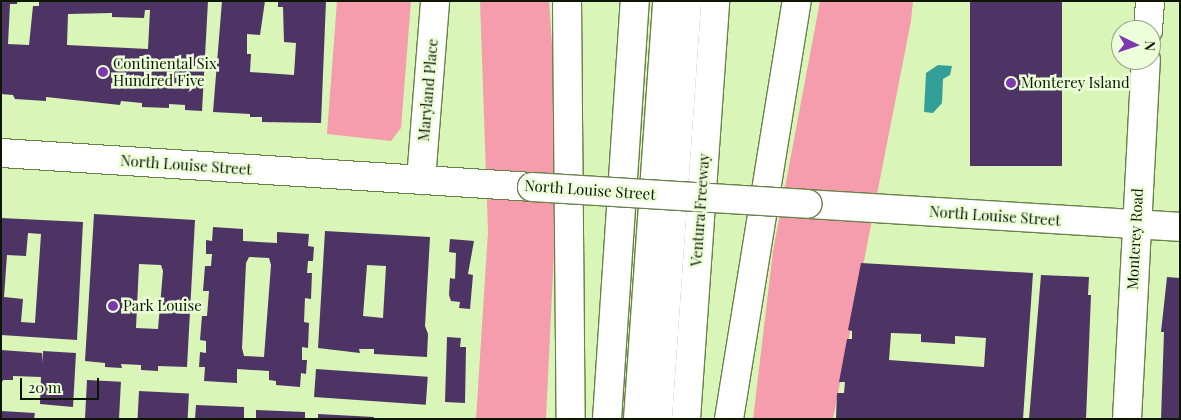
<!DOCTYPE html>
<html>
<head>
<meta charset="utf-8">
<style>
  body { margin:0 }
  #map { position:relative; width:1181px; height:420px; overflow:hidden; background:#d9f6b8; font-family:"Playfair Display",serif }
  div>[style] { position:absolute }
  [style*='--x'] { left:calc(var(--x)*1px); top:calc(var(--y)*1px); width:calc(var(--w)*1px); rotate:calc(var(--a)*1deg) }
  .green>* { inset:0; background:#f59dad }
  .water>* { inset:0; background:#329f98 }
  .building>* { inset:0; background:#4e3464; transform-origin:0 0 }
  .roads { filter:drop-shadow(1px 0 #688149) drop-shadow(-1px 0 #688149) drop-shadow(0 1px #688149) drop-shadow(0 -1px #688149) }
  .minor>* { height:28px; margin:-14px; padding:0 14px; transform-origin:14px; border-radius:14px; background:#fff }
  .highway>* { height:28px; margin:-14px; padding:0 14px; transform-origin:14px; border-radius:14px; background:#fff }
  .bridges { filter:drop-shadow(1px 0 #688149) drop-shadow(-1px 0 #688149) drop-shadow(0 1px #688149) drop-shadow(0 -1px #688149) }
  .minor-bridge>* { height:28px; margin:-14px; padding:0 14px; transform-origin:14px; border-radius:14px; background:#fff }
  .dots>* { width:14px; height:14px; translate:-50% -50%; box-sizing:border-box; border:2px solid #edfeda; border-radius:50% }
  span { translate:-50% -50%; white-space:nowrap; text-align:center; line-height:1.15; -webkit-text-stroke:5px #edfeda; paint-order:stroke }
  .poi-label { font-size:15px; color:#0d1602 }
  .left { translate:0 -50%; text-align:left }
  .street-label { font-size:15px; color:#0d1602 }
  .frame { position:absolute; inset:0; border:2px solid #0d1602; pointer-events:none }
  .north { position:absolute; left:1111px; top:20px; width:50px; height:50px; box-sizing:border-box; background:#edfeda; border:1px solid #93a184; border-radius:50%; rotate:94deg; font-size:14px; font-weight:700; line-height:20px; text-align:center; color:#0d1602 }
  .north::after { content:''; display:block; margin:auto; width:18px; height:22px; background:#7d39ad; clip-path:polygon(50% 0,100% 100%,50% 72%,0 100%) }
  .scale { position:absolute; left:20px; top:378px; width:79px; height:22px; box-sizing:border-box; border:2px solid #0d1602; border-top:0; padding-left:6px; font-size:15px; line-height:18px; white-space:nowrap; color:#0d1602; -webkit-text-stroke:4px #edfeda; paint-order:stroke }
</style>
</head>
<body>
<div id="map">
  <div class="green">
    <i style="clip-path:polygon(337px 1px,411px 1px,401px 128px,391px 141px,327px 134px)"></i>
    <i style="clip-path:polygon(480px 1px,549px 1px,559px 148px,546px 419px,476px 419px,488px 232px)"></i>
    <i style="clip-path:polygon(820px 1px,913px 1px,911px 21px,833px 419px,753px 419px,773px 251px)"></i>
  </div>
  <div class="water">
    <i style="clip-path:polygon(938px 65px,952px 66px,950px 75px,943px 79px,942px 103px,933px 113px,924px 112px,926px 73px)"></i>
  </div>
  <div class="building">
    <i style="clip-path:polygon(evenodd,1px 1px,17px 1px,17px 4px,10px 4px,8px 44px,29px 45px,33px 6px,39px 6px,39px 1px,208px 1px,202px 111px,185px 110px,185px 105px,169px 104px,169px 108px,142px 107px,142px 103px,121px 101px,120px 105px,46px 97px,46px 101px,15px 99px,13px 95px,1px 94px,1px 1px,145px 10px,150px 10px,148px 49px,67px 45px,68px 14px,112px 13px,112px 17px,144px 18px,145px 10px)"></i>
    <i style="clip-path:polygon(222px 1px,265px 1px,260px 35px,247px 34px,247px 54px,251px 54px,250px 72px,294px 75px,296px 43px,284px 42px,283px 7px,278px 7px,278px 1px,326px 1px,321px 123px,262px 122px,262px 117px,250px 117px,250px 114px,213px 112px)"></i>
    <i style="left:970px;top:1px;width:92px;height:165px"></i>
    <i style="clip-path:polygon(evenodd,94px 214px,195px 220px,187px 367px,158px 366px,158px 371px,141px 370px,141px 365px,121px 364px,122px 368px,105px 367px,105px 363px,85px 361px,94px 214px,139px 264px,161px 265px,163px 271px,158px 329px,136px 328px,139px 264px)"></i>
    <i style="clip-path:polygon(evenodd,1px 218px,83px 222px,77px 340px,1px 335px,1px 218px,28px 233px,41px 234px,35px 323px,21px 322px,23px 299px,4px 297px,7px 255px,26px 256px,28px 233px)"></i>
    <i style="clip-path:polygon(evenodd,213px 227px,243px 229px,243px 241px,277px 243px,277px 232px,309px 234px,308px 246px,314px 247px,313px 261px,308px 261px,307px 273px,312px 273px,311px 299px,305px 298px,304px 322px,309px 323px,308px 348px,302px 347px,302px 360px,307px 360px,306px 374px,301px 373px,300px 387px,276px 385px,276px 381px,269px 380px,269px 371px,237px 369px,237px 383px,204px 381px,205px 367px,199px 367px,200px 352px,206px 353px,206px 341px,200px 340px,202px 316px,207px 316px,209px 291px,203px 291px,205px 266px,211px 266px,212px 254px,206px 254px,206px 240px,212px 241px,213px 227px,249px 257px,269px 258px,271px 265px,264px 357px,244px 356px,242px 348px,246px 263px,249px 257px)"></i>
    <i style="clip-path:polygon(evenodd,325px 231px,430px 237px,425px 326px,428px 334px,427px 357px,374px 354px,374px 349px,359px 349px,360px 353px,318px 348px,325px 231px,367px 265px,386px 266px,383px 318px,363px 316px,367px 265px)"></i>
    <i style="clip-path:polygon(450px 239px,474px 241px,468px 274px,473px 275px,470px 309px,459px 308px,460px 302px,451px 301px,449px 295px,450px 278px,455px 279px,456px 253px,449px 252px)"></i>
    <i style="clip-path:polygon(evenodd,861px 263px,1033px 273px,1023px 419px,836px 419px,837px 393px,844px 393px,845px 382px,839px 382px,847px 339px,852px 339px,852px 331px,848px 330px,861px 263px,891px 333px,921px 334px,921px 342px,955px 344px,955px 336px,986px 338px,984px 367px,889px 360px,891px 333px)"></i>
    <i style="clip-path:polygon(1041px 275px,1089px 277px,1088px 295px,1091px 295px,1086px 419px,1029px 419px)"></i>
    <i style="clip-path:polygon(1167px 277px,1180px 278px,1180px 419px,1161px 419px,1164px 332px,1161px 332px)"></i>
    <i style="clip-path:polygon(447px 337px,461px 338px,460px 347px,466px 347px,465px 403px,445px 402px)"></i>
    <i style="clip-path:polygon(1px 350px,42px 353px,43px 363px,43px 351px,76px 353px,73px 407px,40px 404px,41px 377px,13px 376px,13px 380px,3px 380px,1px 385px)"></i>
    <i style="left:316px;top:369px;width:112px;height:28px;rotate:4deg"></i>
    <i style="left:87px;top:380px;width:34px;height:39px;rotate:3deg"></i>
    <i style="left:139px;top:391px;width:50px;height:28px;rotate:3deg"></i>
    <i style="clip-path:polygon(196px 405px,244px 407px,244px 419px,195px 419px)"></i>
    <i style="clip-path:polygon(256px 410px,305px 412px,305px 419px,256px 419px)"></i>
    <i style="clip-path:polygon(1px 411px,35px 413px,34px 419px,1px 419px)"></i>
    <i style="clip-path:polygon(318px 414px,374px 417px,374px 419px,318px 419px)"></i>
  </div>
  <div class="roads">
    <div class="minor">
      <i style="--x:1148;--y:30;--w:29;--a:-86"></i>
      <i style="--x:1;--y:153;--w:532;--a:3.66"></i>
      <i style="--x:421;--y:180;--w:180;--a:-85.5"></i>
      <i style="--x:807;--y:204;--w:374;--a:3.5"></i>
      <i style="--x:1127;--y:419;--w:360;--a:-87"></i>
    </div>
    <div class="highway">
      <i style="--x:567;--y:1;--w:418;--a:89.5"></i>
      <i style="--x:607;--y:419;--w:419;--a:-86.2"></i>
      <i style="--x:638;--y:419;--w:419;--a:-86"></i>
      <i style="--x:658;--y:419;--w:419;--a:-86"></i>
      <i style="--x:686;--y:419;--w:419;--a:-86"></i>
      <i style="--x:729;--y:419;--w:423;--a:-80.8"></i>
    </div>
  </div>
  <div class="bridges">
    <div class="minor-bridge">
      <i style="--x:532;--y:187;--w:276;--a:3.5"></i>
    </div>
  </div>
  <div class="dots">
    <i style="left:103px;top:72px;background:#7d39ad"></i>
    <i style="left:1011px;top:83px;background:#7d39ad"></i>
    <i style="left:113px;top:306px;background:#7d39ad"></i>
  </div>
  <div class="poi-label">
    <span class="left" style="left:113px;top:72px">Continental Six<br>Hundred Five</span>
    <span class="left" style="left:1021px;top:83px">Monterey Island</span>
    <span class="left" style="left:123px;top:306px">Park Louise</span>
  </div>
  <div class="street-label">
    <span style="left:428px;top:90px;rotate:-85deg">Maryland Place</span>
    <span style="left:186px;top:165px;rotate:4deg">North Louise Street</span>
    <span style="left:590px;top:190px;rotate:4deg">North Louise Street</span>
    <span style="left:700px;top:210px;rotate:-86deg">Ventura Freeway</span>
    <span style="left:995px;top:216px;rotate:4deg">North Louise Street</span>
    <span style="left:1135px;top:239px;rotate:-87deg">Monterey Road</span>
  </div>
  <div class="frame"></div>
  <div class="north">N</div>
  <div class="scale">20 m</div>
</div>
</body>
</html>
